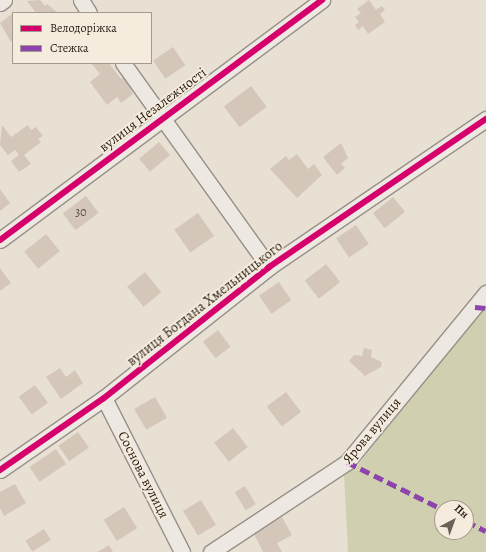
<!DOCTYPE html>
<html>
<head>
<meta charset="utf-8">
<style>
  body { margin:0 }
  #map { position:relative; width:486px; height:552px; overflow:hidden; background:#e8e0d3; font-family:Alegreya,serif }
  div>[style] { position:absolute }
  [style*='--x'] { left:calc(var(--x)*1px); top:calc(var(--y)*1px); width:calc(var(--w)*1px); rotate:calc(var(--a)*1deg) }
  .green>* { inset:0; background:#d0d0b1 }
  .building>* { inset:0; background:#d5c6ba; transform-origin:0 0 }
  .roads { filter:drop-shadow(1px 0 #969087) drop-shadow(-1px 0 #969087) drop-shadow(0 1px #969087) drop-shadow(0 -1px #969087) }
  .minor>* { height:15px; margin:-7.5px; padding:0 7.5px; transform-origin:7.5px; border-radius:7.5px; background:#ede8e2 }
  .quiet>* { height:5px; margin-top:-2.5px; transform-origin:0; background:repeating-linear-gradient(90deg,#8e44ad 0 10px,transparent 0 15px) }
  .cycleway>* { height:6px; margin:-3px; padding:0 3px; transform-origin:3px; border-radius:3px; background:#d6006c }
  span { translate:-50% -50%; white-space:nowrap; text-align:center; line-height:1.15; -webkit-text-stroke:3.5px #f6ecdd; paint-order:stroke }
  .number-label { font-size:12px; color:#52463e }
  .number-label span { -webkit-text-stroke-width:0 }
  .street-label { font-size:14px; color:#261c14 }
  .legend { position:absolute; left:12px; top:12px; width:140px; height:52px; box-sizing:border-box; background:#f6ecdd; border:1px solid #a3998d; margin:0; padding:5px 7px; list-style:none; font-size:12px; color:#261c14 }
  .legend li { display:flex; align-items:center; gap:8px; height:20px }
  .legend b { width:20px; border:1px solid #a3998d }
  .north { position:absolute; left:434px; top:500px; width:40px; height:40px; box-sizing:border-box; background:#f6ecdd; border:1px solid #a3998d; border-radius:50%; rotate:41deg; font-size:11px; font-weight:700; line-height:16px; text-align:center; color:#261c14 }
  .north::after { content:''; display:block; margin:auto; width:14px; height:18px; background:#6a6157; clip-path:polygon(50% 0,100% 100%,50% 72%,0 100%) }
</style>
</head>
<body>
<div id="map">
  <div class="green">
    <i style="clip-path:polygon(evenodd,486px 303px,486px 552px,348px 552px,344px 476px,357px 466px,486px 303px,442px 508px,466px 508px,466px 532px,442px 532px,442px 508px)"></i>
  </div>
  <div class="building">
    <i style="clip-path:polygon(40px 0,45px 6px,47px 4px,58px 13px,36px 13px,27px 1px)"></i>
    <i style="clip-path:polygon(369px 0,376px 10px,382px 6px,385px 10px,380px 14px,385px 22px,368px 34px,363px 26px,358px 30px,355px 25px,359px 22px,355px 17px,361px 13px,357px 9px)"></i>
    <i style="clip-path:polygon(12px 14px,13px 40px,11px 42px,0 23px)"></i>
    <i style="left:173px;top:47px;width:22px;height:24px;rotate:56deg"></i>
    <i style="clip-path:polygon(91px 63px,109px 63px,121px 79px,124px 76px,133px 94px,121px 103px,117px 97px,107px 105px,90px 82px,100px 74px)"></i>
    <i style="left:251px;top:86px;width:26px;height:34px;rotate:53deg"></i>
    <i style="clip-path:polygon(2px 125px,11px 137px,28px 125px,31px 130px,36px 127px,43px 136px,38px 139px,41px 142px,24px 155px,31px 164px,19px 172px,11px 161px,19px 155px,15px 150px,8px 155px,0 145px)"></i>
    <i style="left:159px;top:142px;width:17px;height:26px;rotate:50deg"></i>
    <i style="clip-path:polygon(341px 143px,348px 158px,341px 164px,345px 168px,337px 175px,323px 157px)"></i>
    <i style="clip-path:polygon(297px 154px,308px 169px,314px 164px,322px 175px,297px 198px,270px 169px,286px 156px,289px 160px)"></i>
    <i style="clip-path:polygon(0 189px,10px 203px,0 211px)"></i>
    <i style="left:86px;top:196px;width:21px;height:29px;rotate:53deg"></i>
    <i style="left:393px;top:197px;width:19px;height:26px;rotate:51deg"></i>
    <i style="left:198px;top:213px;width:28px;height:29px;rotate:55deg"></i>
    <i style="left:356px;top:225px;width:23px;height:24px;rotate:56deg"></i>
    <i style="left:46px;top:234px;width:22px;height:28px;rotate:51deg"></i>
    <i style="left:326px;top:264px;width:23px;height:27px;rotate:52deg"></i>
    <i style="clip-path:polygon(0 268px,11px 283px,0 291px)"></i>
    <i style="left:145px;top:272px;width:26px;height:23px;rotate:51deg"></i>
    <i style="left:279px;top:282px;width:22px;height:24px;rotate:56deg"></i>
    <i style="left:218px;top:330px;width:21px;height:19px;rotate:53deg"></i>
    <i style="clip-path:polygon(364px 348px,372px 350px,371px 357px,382px 362px,381px 367px,365px 376px,349px 361px,354px 355px,362px 356px)"></i>
    <i style="clip-path:polygon(60px 368px,66px 377px,75px 370px,83px 383px,61px 399px,46px 377px)"></i>
    <i style="left:35px;top:385px;width:22px;height:20px;rotate:54deg"></i>
    <i style="left:286px;top:392px;width:25px;height:24px;rotate:53deg"></i>
    <i style="left:155px;top:397px;width:24px;height:24px;rotate:60deg"></i>
    <i style="left:233px;top:428px;width:24px;height:24px;rotate:52deg"></i>
    <i style="left:78px;top:432px;width:19px;height:24px;rotate:55deg"></i>
    <i style="left:56px;top:449px;width:18px;height:32px;rotate:56deg"></i>
    <i style="clip-path:polygon(15px 484px,26px 503px,4px 516px,0 508px,0 492px)"></i>
    <i style="left:245px;top:486px;width:21px;height:12px;rotate:59deg"></i>
    <i style="left:201px;top:500px;width:29px;height:21px;rotate:59deg"></i>
    <i style="left:124px;top:507px;width:25px;height:24px;rotate:58deg"></i>
    <i style="clip-path:polygon(282px 517px,292px 535px,277px 543px,282px 552px,263px 552px,253px 532px)"></i>
    <i style="left:44px;top:529px;width:13px;height:22px;rotate:58deg"></i>
    <i style="clip-path:polygon(109px 545px,113px 552px,97px 552px)"></i>
  </div>
  <div class="roads">
    <div class="minor">
      <i style="--x:81;--y:0;--w:15;--a:58"></i>
      <i style="--x:0;--y:3;--w:5;--a:-37"></i>
      <i style="--x:123;--y:63;--w:251;--a:54.4"></i>
      <i style="--x:0;--y:240;--w:402;--a:-36.7"></i>
      <i style="--x:104;--y:398;--w:173;--a:63.1"></i>
      <i style="--x:0;--y:470;--w:126;--a:-34.7"></i>
      <i style="--x:104;--y:398;--w:211;--a:-38.4"></i>
      <i style="--x:269;--y:267;--w:263;--a:-34.3"></i>
      <i style="--x:211;--y:552;--w:163;--a:-33.5"></i>
      <i style="--x:347;--y:462;--w:219;--a:-50.6"></i>
    </div>
  </div>
  <div class="quiet">
    <i style="--x:475;--y:307;--w:11;--a:5"></i>
    <i style="--x:347;--y:462;--w:106;--a:26.3"></i>
    <i style="--x:466;--y:521;--w:22;--a:27"></i>
  </div>
  <div class="cycleway">
    <i style="--x:0;--y:240;--w:402;--a:-36.7"></i>
    <i style="--x:0;--y:470;--w:126;--a:-34.7"></i>
    <i style="--x:104;--y:398;--w:211;--a:-38.4"></i>
    <i style="--x:269;--y:267;--w:263;--a:-34.3"></i>
  </div>
  <div class="number-label">
    <span style="left:81px;top:213px">30</span>
  </div>
  <div class="street-label">
    <span style="left:153px;top:110px;rotate:-37deg">вулиця Незалежності</span>
    <span style="left:205px;top:304px;rotate:-38deg">вулиця Богдана Хмельницького</span>
    <span style="left:372px;top:431px;rotate:-50deg">Ярова вулиця</span>
    <span style="left:143px;top:475px;rotate:63deg">Соснова вулиця</span>
  </div>
  <ul class="legend">
  <li><b style="height:5px;background:#d6006c"></b>Велодоріжка</li>
  <li><b style="height:5px;background:#8e44ad"></b>Стежка</li>
  </ul>
  <div class="north">Пн</div>
</div>
</body>
</html>
